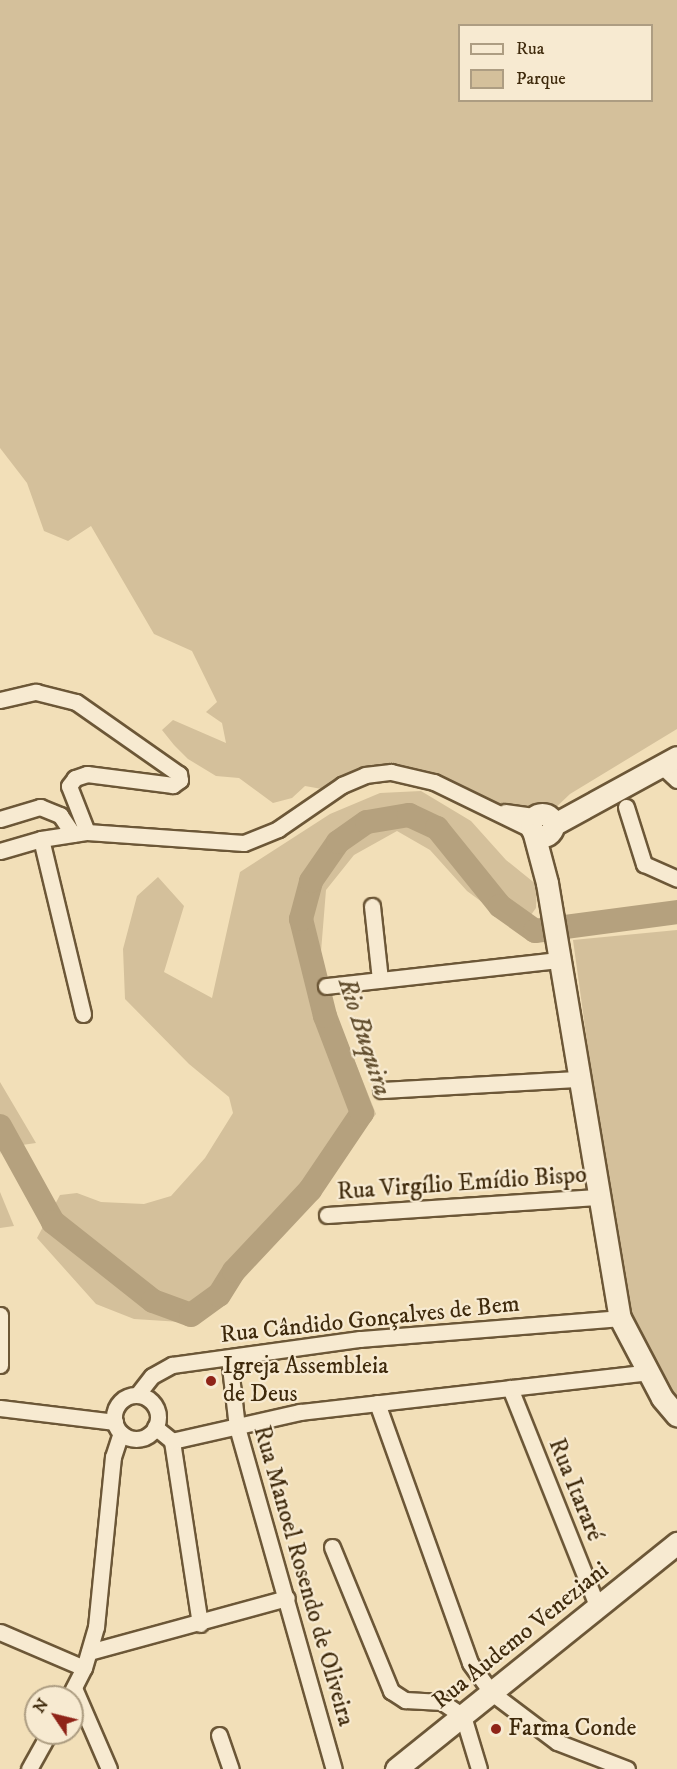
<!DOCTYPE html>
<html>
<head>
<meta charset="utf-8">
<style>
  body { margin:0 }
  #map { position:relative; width:677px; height:1769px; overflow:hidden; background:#f2dfb8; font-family:"IM FELL DW Pica",serif }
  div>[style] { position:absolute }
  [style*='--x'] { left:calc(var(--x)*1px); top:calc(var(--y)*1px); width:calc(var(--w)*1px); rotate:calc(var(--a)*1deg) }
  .green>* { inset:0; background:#d4c09b }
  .river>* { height:24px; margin:-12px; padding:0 12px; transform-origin:12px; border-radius:12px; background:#b5a17e }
  .roads { filter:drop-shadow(2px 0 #6c5737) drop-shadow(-2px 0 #6c5737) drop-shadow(0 2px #6c5737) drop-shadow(0 -2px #6c5737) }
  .minor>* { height:15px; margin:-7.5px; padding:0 7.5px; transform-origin:7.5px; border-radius:7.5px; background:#f7ead1 }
  .minor>.ring { margin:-7.5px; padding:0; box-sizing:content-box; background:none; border:15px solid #f7ead1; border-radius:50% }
  .secondary>* { height:21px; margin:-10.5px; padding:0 10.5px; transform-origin:10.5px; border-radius:10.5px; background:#f7ead1 }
  .secondary>.ring { margin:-10.5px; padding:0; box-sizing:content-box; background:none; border:21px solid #f7ead1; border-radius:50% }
  .dots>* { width:16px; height:16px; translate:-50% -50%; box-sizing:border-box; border:3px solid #f7ead1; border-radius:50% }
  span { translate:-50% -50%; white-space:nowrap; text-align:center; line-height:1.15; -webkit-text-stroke:4.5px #f7ead1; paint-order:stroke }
  .street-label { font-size:24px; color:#3f2a0c }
  .poi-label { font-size:24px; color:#3f2a0c }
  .left { translate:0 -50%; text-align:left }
  .water-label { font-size:26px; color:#624e2e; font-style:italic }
  .legend { position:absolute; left:458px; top:24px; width:195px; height:78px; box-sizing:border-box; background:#f7ead1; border:2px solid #ad9d82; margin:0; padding:8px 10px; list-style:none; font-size:18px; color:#3f2a0c }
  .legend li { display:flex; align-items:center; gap:12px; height:30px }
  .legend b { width:30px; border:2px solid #ad9d82 }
  .north { position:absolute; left:24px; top:1685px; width:60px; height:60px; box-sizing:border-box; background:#f7ead1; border:2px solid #ad9d82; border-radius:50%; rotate:305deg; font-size:16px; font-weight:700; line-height:24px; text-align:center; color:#3f2a0c }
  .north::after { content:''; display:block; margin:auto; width:21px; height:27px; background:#8f2418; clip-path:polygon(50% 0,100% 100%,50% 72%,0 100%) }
</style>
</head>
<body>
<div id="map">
  <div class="green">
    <i style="clip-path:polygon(evenodd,0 0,677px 0,677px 729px,570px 794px,549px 814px,535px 816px,490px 810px,434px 782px,365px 775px,333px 791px,305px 786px,292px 798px,273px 803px,239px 778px,216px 776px,188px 759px,174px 745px,162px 730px,173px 720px,226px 743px,222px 723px,206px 712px,217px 702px,192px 651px,154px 634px,91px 526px,68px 541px,44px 531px,27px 483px,0 448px,0 0,460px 26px,652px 26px,652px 100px,460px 100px,460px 26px)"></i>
    <i style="clip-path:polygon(421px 791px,471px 821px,506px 860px,537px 885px,536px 908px,520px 930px,467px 891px,430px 850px,397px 831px,354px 855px,326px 890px,320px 964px,328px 994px,376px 1114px,308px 1201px,218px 1304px,181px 1322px,134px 1319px,96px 1304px,37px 1238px,60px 1195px,77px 1193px,101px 1202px,144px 1204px,171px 1196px,205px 1158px,233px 1113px,229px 1097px,189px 1064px,125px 999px,123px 949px,137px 896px,158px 877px,184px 906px,164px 972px,212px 998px,240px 872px,330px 814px,380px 793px)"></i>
    <i style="clip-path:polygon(677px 930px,677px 1400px,668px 1394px,625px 1316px,573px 940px)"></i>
    <i style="clip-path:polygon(0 1082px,36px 1143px,1px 1148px,0 1155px)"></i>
    <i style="clip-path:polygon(0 1192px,14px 1226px,0 1228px)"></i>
  </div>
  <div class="river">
    <i style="--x:0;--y:1126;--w:110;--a:61.1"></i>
    <i style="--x:53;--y:1222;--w:127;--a:38.3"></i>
    <i style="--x:153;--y:1301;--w:40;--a:20.2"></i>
    <i style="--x:191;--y:1315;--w:34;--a:-36"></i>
    <i style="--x:219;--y:1295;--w:28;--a:-58"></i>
    <i style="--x:234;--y:1271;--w:111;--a:-46.8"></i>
    <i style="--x:310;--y:1190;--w:93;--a:-56"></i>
    <i style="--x:362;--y:1113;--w:104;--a:-110.9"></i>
    <i style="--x:325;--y:1016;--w:100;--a:-103.9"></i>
    <i style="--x:301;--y:919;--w:39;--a:-75"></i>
    <i style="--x:311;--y:881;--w:47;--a:-55.3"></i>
    <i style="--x:338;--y:842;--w:35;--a:-35"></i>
    <i style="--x:367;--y:822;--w:43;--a:-9.5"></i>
    <i style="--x:409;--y:815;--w:31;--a:25"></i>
    <i style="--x:437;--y:828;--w:100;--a:51.1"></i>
    <i style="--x:500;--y:906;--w:43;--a:35.5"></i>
    <i style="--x:535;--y:931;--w:143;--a:-7.6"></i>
  </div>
  <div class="roads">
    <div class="minor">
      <i style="--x:0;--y:700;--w:37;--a:-13"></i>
      <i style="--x:36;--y:692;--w:41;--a:14"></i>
      <i style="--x:76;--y:702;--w:126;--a:35"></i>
      <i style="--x:179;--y:774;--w:6;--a:81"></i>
      <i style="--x:180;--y:780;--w:9;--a:144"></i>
      <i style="--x:173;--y:785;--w:87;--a:-172.7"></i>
      <i style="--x:87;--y:774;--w:13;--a:162"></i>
      <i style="--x:75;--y:778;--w:10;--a:127"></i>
      <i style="--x:69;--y:786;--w:49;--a:68.6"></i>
      <i style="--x:663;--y:767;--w:19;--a:43"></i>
      <i style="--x:626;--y:807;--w:60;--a:72.5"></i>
      <i style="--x:644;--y:864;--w:36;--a:24"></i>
      <i style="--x:505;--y:812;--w:30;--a:8"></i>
      <i style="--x:0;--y:819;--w:42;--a:-16.7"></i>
      <i style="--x:40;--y:807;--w:22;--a:22"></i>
      <i style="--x:60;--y:815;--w:23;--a:56"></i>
      <i style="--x:41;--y:839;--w:180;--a:76.5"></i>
      <i style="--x:0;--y:851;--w:43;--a:-16.3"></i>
      <i style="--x:41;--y:839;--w:47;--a:-8.7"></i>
      <i style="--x:87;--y:832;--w:157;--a:4"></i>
      <i style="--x:244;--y:843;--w:37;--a:-22"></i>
      <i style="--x:278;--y:829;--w:78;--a:-34.5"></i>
      <i style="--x:342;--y:785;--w:25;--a:-23"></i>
      <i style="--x:365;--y:775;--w:26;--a:-7"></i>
      <i style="--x:391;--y:772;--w:44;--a:13.1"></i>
      <i style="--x:434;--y:782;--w:108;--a:25.9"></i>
      <i style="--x:372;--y:906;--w:74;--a:83.8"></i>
      <i style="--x:326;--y:986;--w:233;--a:-6.4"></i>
      <i style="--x:381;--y:1090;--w:197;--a:-3.2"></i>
      <i style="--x:327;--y:1215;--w:274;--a:-3.8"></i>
      <i style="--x:0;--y:1315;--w:50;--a:90"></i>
      <i style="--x:229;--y:1358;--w:69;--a:83.4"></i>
      <i style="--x:237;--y:1427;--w:355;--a:74.2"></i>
      <i style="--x:510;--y:1388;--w:237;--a:68.2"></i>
      <i style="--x:137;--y:1395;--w:24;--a:-52"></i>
      <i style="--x:152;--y:1376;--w:23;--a:-29"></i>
      <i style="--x:172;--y:1365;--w:190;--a:-7.9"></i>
      <i style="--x:360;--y:1339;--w:261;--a:-4.6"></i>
      <i class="ring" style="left:114px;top:1395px;width:29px;height:29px"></i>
      <i style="--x:377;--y:1403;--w:276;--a:70.3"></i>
      <i style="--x:470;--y:1663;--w:37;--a:54"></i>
      <i style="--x:492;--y:1693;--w:81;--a:37"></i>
      <i style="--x:557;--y:1742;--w:75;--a:21.1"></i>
      <i style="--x:0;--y:1408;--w:116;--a:6.9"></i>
      <i style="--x:155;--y:1427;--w:22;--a:39"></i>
      <i style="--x:172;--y:1441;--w:185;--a:81.3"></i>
      <i style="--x:172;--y:1441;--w:131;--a:-12.8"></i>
      <i style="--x:300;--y:1412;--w:351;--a:-6.5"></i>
      <i style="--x:332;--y:1547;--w:156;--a:67.7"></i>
      <i style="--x:391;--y:1691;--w:17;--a:33"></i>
      <i style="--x:405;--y:1700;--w:37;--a:3"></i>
      <i style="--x:442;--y:1702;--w:25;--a:34"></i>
      <i style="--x:463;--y:1716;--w:55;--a:73.2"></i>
      <i style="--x:0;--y:1632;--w:91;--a:23.2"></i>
      <i style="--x:89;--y:1652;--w:205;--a:-15.3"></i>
      <i style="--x:74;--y:1688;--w:88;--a:66.6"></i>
      <i style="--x:69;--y:1697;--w:33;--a:-63"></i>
      <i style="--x:84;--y:1668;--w:43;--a:-73.7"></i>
      <i style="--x:96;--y:1627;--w:171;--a:-84.3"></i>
      <i style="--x:113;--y:1457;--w:25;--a:-72"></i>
      <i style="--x:219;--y:1735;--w:36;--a:71"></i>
      <i style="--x:29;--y:1769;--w:41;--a:-60.9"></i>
    </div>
    <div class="secondary">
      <i class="ring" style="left:531px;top:814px;width:1px;height:1px"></i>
      <i style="--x:553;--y:825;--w:141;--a:-28.7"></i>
      <i style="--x:534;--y:834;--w:51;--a:75.1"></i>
      <i style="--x:547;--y:883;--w:441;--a:80.5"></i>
      <i style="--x:620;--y:1318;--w:90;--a:62.3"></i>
      <i style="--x:662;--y:1398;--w:23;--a:50"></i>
      <i style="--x:396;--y:1769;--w:361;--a:-38.8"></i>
    </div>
  </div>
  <div class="dots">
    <i style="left:211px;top:1381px;background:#8f2418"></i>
    <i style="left:496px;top:1729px;background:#8f2418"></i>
  </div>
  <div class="street-label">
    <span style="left:462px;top:1184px;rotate:-4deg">Rua Virgílio Emídio Bispo</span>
    <span style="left:370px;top:1320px;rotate:-6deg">Rua Cândido Gonçalves de Bem</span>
    <span style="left:575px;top:1490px;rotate:68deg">Rua Itararé</span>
    <span style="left:303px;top:1576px;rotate:74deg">Rua Manoel Rosendo de Oliveira</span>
    <span style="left:521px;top:1636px;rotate:-39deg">Rua Audemo Veneziani</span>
  </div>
  <div class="poi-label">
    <span class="left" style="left:223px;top:1381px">Igreja Assembleia<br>de Deus</span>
    <span class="left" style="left:508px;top:1729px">Farma Conde</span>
  </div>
  <div class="water-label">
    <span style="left:364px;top:1037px;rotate:72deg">Rio Buquira</span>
  </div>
  <ul class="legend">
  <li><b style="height:8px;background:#f7ead1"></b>Rua</li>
  <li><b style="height:16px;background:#d4c09b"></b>Parque</li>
  </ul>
  <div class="north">N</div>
</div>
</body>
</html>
